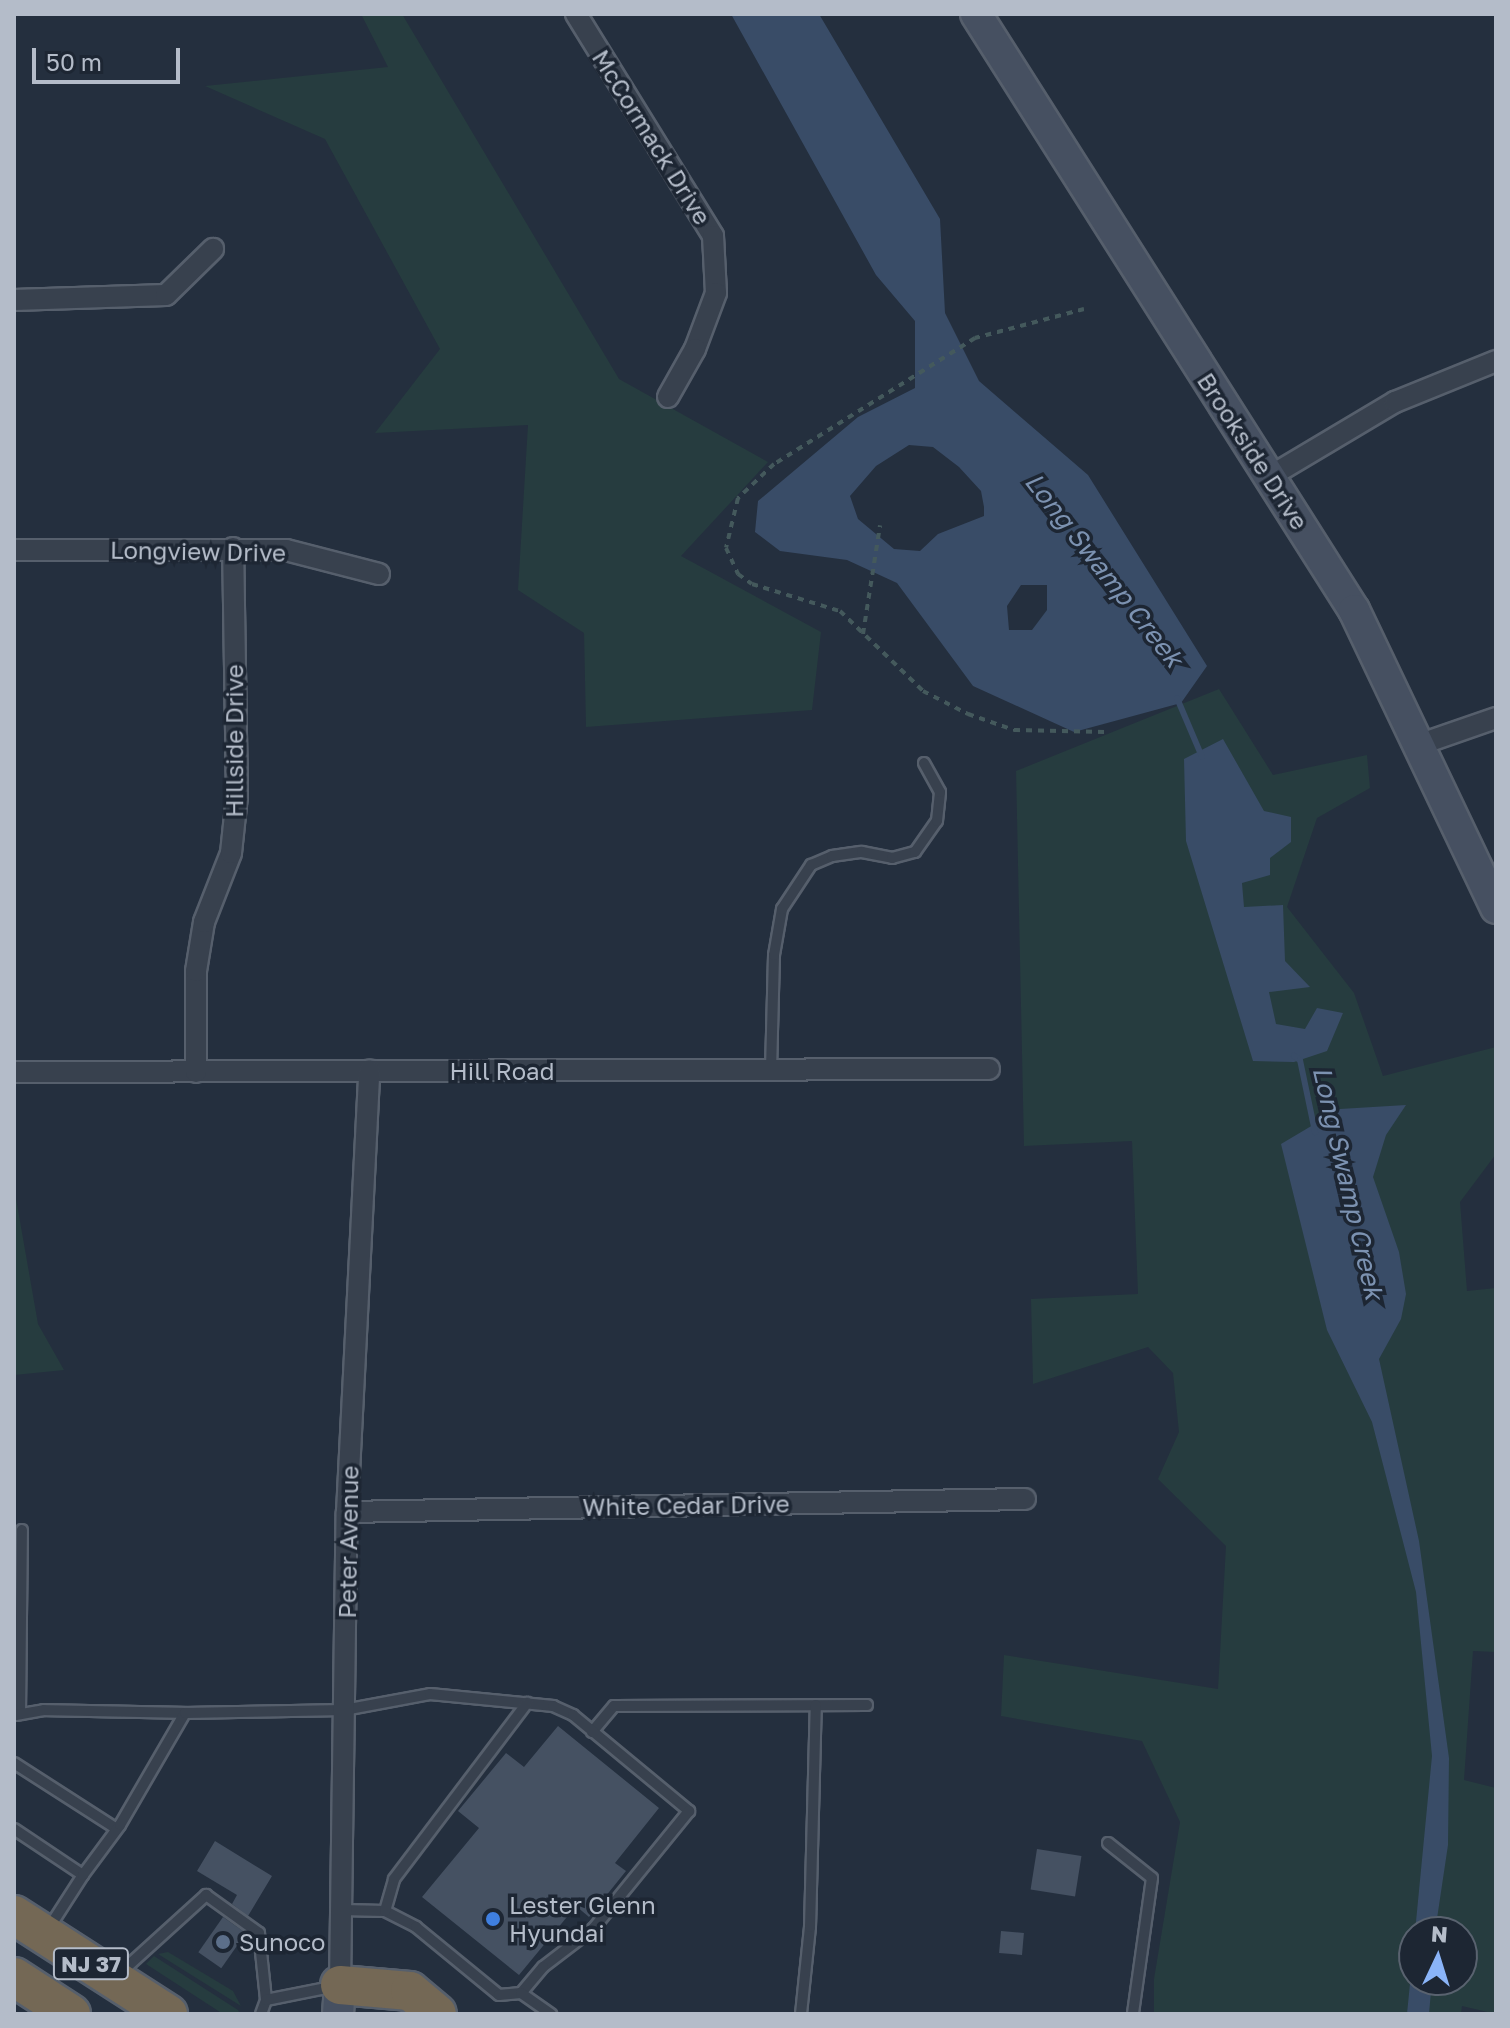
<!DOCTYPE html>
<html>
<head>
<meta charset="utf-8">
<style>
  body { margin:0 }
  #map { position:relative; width:1510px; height:2028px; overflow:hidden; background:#242f3e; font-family:"Golos Text",sans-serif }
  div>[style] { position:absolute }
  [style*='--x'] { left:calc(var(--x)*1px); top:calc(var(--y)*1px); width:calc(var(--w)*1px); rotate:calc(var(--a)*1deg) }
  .green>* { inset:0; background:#263c3f }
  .water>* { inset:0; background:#394c67 }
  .stream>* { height:6px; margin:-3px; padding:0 3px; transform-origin:3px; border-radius:3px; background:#394c67 }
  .building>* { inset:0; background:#455162; transform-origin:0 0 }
  .path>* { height:4px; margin-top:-2px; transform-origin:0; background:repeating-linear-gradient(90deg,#44595c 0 6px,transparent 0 12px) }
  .roads { filter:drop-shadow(2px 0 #565f6c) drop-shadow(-2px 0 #565f6c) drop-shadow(0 2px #565f6c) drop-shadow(0 -2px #565f6c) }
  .lane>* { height:10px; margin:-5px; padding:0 5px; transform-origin:5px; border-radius:5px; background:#38414e }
  .street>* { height:20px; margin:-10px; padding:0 10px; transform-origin:10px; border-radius:10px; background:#38414e }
  .secondary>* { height:30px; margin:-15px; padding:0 15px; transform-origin:15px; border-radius:15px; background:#465061 }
  .highway>* { height:38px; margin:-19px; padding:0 19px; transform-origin:19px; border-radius:19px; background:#746855 }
  .dots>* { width:22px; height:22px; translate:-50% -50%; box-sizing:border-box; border:4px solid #1d2633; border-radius:50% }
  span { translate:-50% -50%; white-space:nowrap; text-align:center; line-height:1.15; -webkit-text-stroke:7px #1d2633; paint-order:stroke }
  .shield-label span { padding:2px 6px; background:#1d2633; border:2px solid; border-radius:6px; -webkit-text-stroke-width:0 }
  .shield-label { font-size:22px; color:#b4bcc9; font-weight:700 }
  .street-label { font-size:24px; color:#b4bcc9 }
  .poi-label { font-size:24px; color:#b4bcc9 }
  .left { translate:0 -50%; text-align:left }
  .water-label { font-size:26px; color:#7c92b1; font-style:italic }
  .frame { position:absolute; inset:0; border:16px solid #b4bcc9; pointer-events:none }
  .north { position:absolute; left:1398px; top:1916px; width:80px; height:80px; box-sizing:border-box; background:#1d2633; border:2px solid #59626f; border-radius:50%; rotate:4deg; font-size:22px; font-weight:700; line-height:32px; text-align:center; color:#b4bcc9 }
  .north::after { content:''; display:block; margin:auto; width:28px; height:36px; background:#8ab4f8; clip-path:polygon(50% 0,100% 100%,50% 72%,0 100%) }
  .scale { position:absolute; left:32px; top:48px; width:148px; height:36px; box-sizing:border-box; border:4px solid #b4bcc9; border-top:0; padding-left:10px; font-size:24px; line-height:28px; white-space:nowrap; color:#b4bcc9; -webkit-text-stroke:6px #1d2633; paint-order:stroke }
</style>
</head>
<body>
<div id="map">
  <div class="green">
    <i style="clip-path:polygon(361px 14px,402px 14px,619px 379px,768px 462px,681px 556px,821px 632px,812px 710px,586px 727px,584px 633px,518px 590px,528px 425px,375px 433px,440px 349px,325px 139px,205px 86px,388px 67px)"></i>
    <i style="clip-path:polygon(evenodd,1219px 689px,1273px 775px,1367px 755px,1370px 788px,1317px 818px,1287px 907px,1354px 993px,1383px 1076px,1496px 1047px,1496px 1154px,1460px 1202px,1467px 1291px,1496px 1288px,1496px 1652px,1473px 1651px,1464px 1780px,1496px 1788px,1496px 2014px,1462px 2006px,1461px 2014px,1154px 2014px,1154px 1979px,1180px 1822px,1142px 1741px,1001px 1716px,1004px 1655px,1218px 1689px,1226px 1546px,1158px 1479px,1179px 1432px,1173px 1373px,1148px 1347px,1033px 1384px,1031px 1299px,1138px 1294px,1132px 1141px,1024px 1146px,1016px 771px,1219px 689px,1414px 1932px,1462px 1932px,1462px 1980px,1414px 1980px,1414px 1932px)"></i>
    <i style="clip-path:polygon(14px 1187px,38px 1324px,64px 1370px,14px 1375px)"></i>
    <i style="clip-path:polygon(168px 1952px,233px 1991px,241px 2006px,158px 1954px)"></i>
    <i style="clip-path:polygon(154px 1956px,238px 2010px,240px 2014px,223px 2014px,146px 1964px)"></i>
  </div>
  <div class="water">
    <i style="clip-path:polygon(evenodd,731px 14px,819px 14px,940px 219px,945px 313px,979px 381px,1088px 475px,1207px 666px,1181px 703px,1074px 732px,973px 686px,897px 583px,847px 560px,780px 551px,755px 532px,758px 501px,858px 417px,915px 388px,915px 321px,876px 275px,731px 14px,909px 445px,933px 447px,959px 467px,981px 491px,984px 507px,984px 516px,938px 534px,920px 551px,894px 549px,858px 519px,850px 496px,876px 466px,909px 445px,731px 14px,1021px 585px,1047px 585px,1047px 610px,1032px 630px,1009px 630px,1007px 606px,1021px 585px)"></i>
    <i style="clip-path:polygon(1223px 739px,1264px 811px,1291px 817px,1291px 842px,1270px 858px,1270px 875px,1242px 883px,1244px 907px,1283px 905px,1285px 961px,1310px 987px,1269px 992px,1276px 1024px,1305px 1029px,1317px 1008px,1343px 1013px,1327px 1051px,1294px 1062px,1253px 1061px,1186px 841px,1184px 759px)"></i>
    <i style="clip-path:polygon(1406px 1105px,1386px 1135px,1373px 1177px,1399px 1252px,1406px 1294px,1401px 1319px,1379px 1359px,1419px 1541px,1449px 1758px,1448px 1845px,1435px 1932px,1415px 1932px,1432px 1756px,1416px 1592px,1372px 1422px,1327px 1330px,1281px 1144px,1340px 1109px)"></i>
    <i style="clip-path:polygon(1414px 1943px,1414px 1980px,1432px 1980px,1429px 2014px,1407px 2014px)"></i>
  </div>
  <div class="stream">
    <i style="--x:1177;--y:698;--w:64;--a:67"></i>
    <i style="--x:1294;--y:1056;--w:7;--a:34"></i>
    <i style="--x:1300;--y:1060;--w:74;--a:78.2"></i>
  </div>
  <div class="building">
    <i style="clip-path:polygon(558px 1726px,659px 1808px,615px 1863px,626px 1871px,589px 1917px,576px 1906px,519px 1975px,422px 1897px,479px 1828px,458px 1811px,506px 1753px,524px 1767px)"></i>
    <i style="clip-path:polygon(215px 1841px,272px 1876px,248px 1916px,232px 1904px,237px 1895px,197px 1871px)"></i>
    <i style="left:1037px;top:1849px;width:45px;height:41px;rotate:9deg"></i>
    <i style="left:223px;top:1917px;width:28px;height:43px;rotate:35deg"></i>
    <i style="left:1001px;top:1931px;width:23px;height:22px;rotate:5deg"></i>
  </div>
  <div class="path">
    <i style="--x:1084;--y:309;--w:113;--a:165.1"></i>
    <i style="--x:975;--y:338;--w:237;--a:147.9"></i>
    <i style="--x:774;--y:464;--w:50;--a:136.6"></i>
    <i style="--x:738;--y:498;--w:51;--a:103.5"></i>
    <i style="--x:726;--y:548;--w:29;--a:65"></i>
    <i style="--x:738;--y:574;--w:17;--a:36"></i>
    <i style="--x:752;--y:584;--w:92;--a:17.1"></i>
    <i style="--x:840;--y:611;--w:115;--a:43.9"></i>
    <i style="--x:923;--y:691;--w:51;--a:27.1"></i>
    <i style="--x:968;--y:714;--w:49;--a:19.2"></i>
    <i style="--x:1014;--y:730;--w:91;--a:1.3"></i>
    <i style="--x:863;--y:634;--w:110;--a:-81.1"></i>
  </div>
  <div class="roads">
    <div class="lane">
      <i style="--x:771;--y:1070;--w:115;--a:-88.5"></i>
      <i style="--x:774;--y:955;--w:47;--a:-80.1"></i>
      <i style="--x:782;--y:909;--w:53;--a:-56.6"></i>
      <i style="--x:811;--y:865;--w:23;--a:-23"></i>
      <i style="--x:832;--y:856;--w:30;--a:-8"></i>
      <i style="--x:862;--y:852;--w:31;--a:11"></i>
      <i style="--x:892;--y:858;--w:24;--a:-15"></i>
      <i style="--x:915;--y:852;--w:38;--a:-55"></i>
      <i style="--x:937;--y:821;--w:29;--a:-84"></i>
      <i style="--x:940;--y:792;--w:33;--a:-119"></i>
      <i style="--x:20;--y:1714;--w:184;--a:-89.4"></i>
      <i style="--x:16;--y:1715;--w:28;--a:-10"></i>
      <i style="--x:44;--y:1710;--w:141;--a:1.2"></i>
      <i style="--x:592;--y:1732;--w:34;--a:-50"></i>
      <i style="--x:614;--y:1706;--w:253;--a:-0.2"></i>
      <i style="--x:14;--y:1763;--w:122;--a:32.7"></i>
      <i style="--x:14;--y:1829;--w:83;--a:33.7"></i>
      <i style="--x:83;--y:1875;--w:63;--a:122.7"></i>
      <i style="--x:1108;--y:1843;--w:56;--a:38.5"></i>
      <i style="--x:1152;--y:1878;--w:137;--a:98"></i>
      <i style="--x:83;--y:1875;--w:62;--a:-53.5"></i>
      <i style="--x:120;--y:1825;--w:129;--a:-59.9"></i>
      <i style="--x:185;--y:1713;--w:159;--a:-1.1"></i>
      <i style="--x:344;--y:1710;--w:87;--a:-10.5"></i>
      <i style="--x:430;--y:1694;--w:124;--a:5.6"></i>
      <i style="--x:553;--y:1706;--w:22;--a:24"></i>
      <i style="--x:573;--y:1715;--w:151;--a:39.6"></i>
      <i style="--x:689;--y:1811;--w:151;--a:129.1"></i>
      <i style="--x:594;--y:1928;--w:64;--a:142.6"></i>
      <i style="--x:543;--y:1967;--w:34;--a:130"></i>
      <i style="--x:342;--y:1910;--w:43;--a:1.3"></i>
      <i style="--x:385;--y:1911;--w:35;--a:27"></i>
      <i style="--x:416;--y:1927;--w:107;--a:39.3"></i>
      <i style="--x:499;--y:1995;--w:22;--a:-5"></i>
      <i style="--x:521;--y:1993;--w:37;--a:35"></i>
      <i style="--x:385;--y:1911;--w:33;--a:-74"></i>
      <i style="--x:394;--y:1879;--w:221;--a:-52.9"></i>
      <i style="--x:119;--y:1974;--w:118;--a:-42.2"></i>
      <i style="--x:206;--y:1895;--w:65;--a:35.6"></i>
      <i style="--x:259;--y:1933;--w:67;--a:84"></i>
      <i style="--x:261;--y:2014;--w:15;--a:-70"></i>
      <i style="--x:266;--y:2000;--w:71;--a:-11.3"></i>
      <i style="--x:801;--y:2014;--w:87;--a:-84.1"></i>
      <i style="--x:810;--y:1927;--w:222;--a:-88.5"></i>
    </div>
    <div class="street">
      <i style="--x:576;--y:14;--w:261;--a:58.3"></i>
      <i style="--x:713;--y:236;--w:57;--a:87"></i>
      <i style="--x:716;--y:293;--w:60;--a:110.6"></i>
      <i style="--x:695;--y:349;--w:55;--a:119.4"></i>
      <i style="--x:14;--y:300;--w:152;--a:-1.9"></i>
      <i style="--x:166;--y:295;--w:66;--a:-44.4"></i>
      <i style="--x:1269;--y:477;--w:147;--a:-30.8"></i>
      <i style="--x:1395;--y:402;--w:109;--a:-22.1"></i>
      <i style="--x:14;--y:550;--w:272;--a:0"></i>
      <i style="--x:286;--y:550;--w:96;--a:14.5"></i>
      <i style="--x:1421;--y:744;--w:79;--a:-19.1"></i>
      <i style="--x:14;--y:1072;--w:975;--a:-0.18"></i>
      <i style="--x:196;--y:1072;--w:101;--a:-90"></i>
      <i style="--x:196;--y:971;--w:50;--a:-80.7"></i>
      <i style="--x:204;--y:922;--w:74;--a:-68.6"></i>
      <i style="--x:231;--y:853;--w:57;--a:-84"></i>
      <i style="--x:237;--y:796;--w:248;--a:-90.9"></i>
      <i style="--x:347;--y:1512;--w:678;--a:-1.1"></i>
      <i style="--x:340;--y:1985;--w:473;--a:-89.2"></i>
      <i style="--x:347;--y:1512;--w:442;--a:-87.1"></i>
    </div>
    <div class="secondary">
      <i style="--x:976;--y:14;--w:706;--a:57.62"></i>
      <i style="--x:1354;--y:610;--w:330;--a:64.5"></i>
      <i style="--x:338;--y:2014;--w:29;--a:-86"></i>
    </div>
    <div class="highway">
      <i style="--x:14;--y:1915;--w:183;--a:32.7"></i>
      <i style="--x:14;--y:1977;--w:68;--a:33"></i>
      <i style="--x:340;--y:1985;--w:70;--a:4.9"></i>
      <i style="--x:410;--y:1991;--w:35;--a:40"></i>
    </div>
  </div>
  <div class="dots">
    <i style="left:493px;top:1919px;background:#3f7fe0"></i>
    <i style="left:223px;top:1942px;background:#5c6f8a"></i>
  </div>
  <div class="shield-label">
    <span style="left:91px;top:1964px">NJ 37</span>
  </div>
  <div class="street-label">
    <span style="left:652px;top:137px;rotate:58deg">McCormack Drive</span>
    <span style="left:1253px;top:451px;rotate:57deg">Brookside Drive</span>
    <span style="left:198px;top:551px;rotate:1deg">Longview Drive</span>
    <span style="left:234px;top:741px;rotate:-90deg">Hillside Drive</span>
    <span style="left:502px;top:1071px">Hill Road</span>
    <span style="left:686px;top:1505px;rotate:-1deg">White Cedar Drive</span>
    <span style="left:348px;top:1542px;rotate:-89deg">Peter Avenue</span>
  </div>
  <div class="poi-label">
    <span class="left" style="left:509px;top:1919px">Lester Glenn<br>Hyundai</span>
    <span class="left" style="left:239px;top:1942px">Sunoco</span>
  </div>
  <div class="water-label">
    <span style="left:1104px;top:570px;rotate:52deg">Long Swamp Creek</span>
    <span style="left:1348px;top:1183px;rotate:77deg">Long Swamp Creek</span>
  </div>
  <div class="frame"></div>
  <div class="north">N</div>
  <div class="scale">50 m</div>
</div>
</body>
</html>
